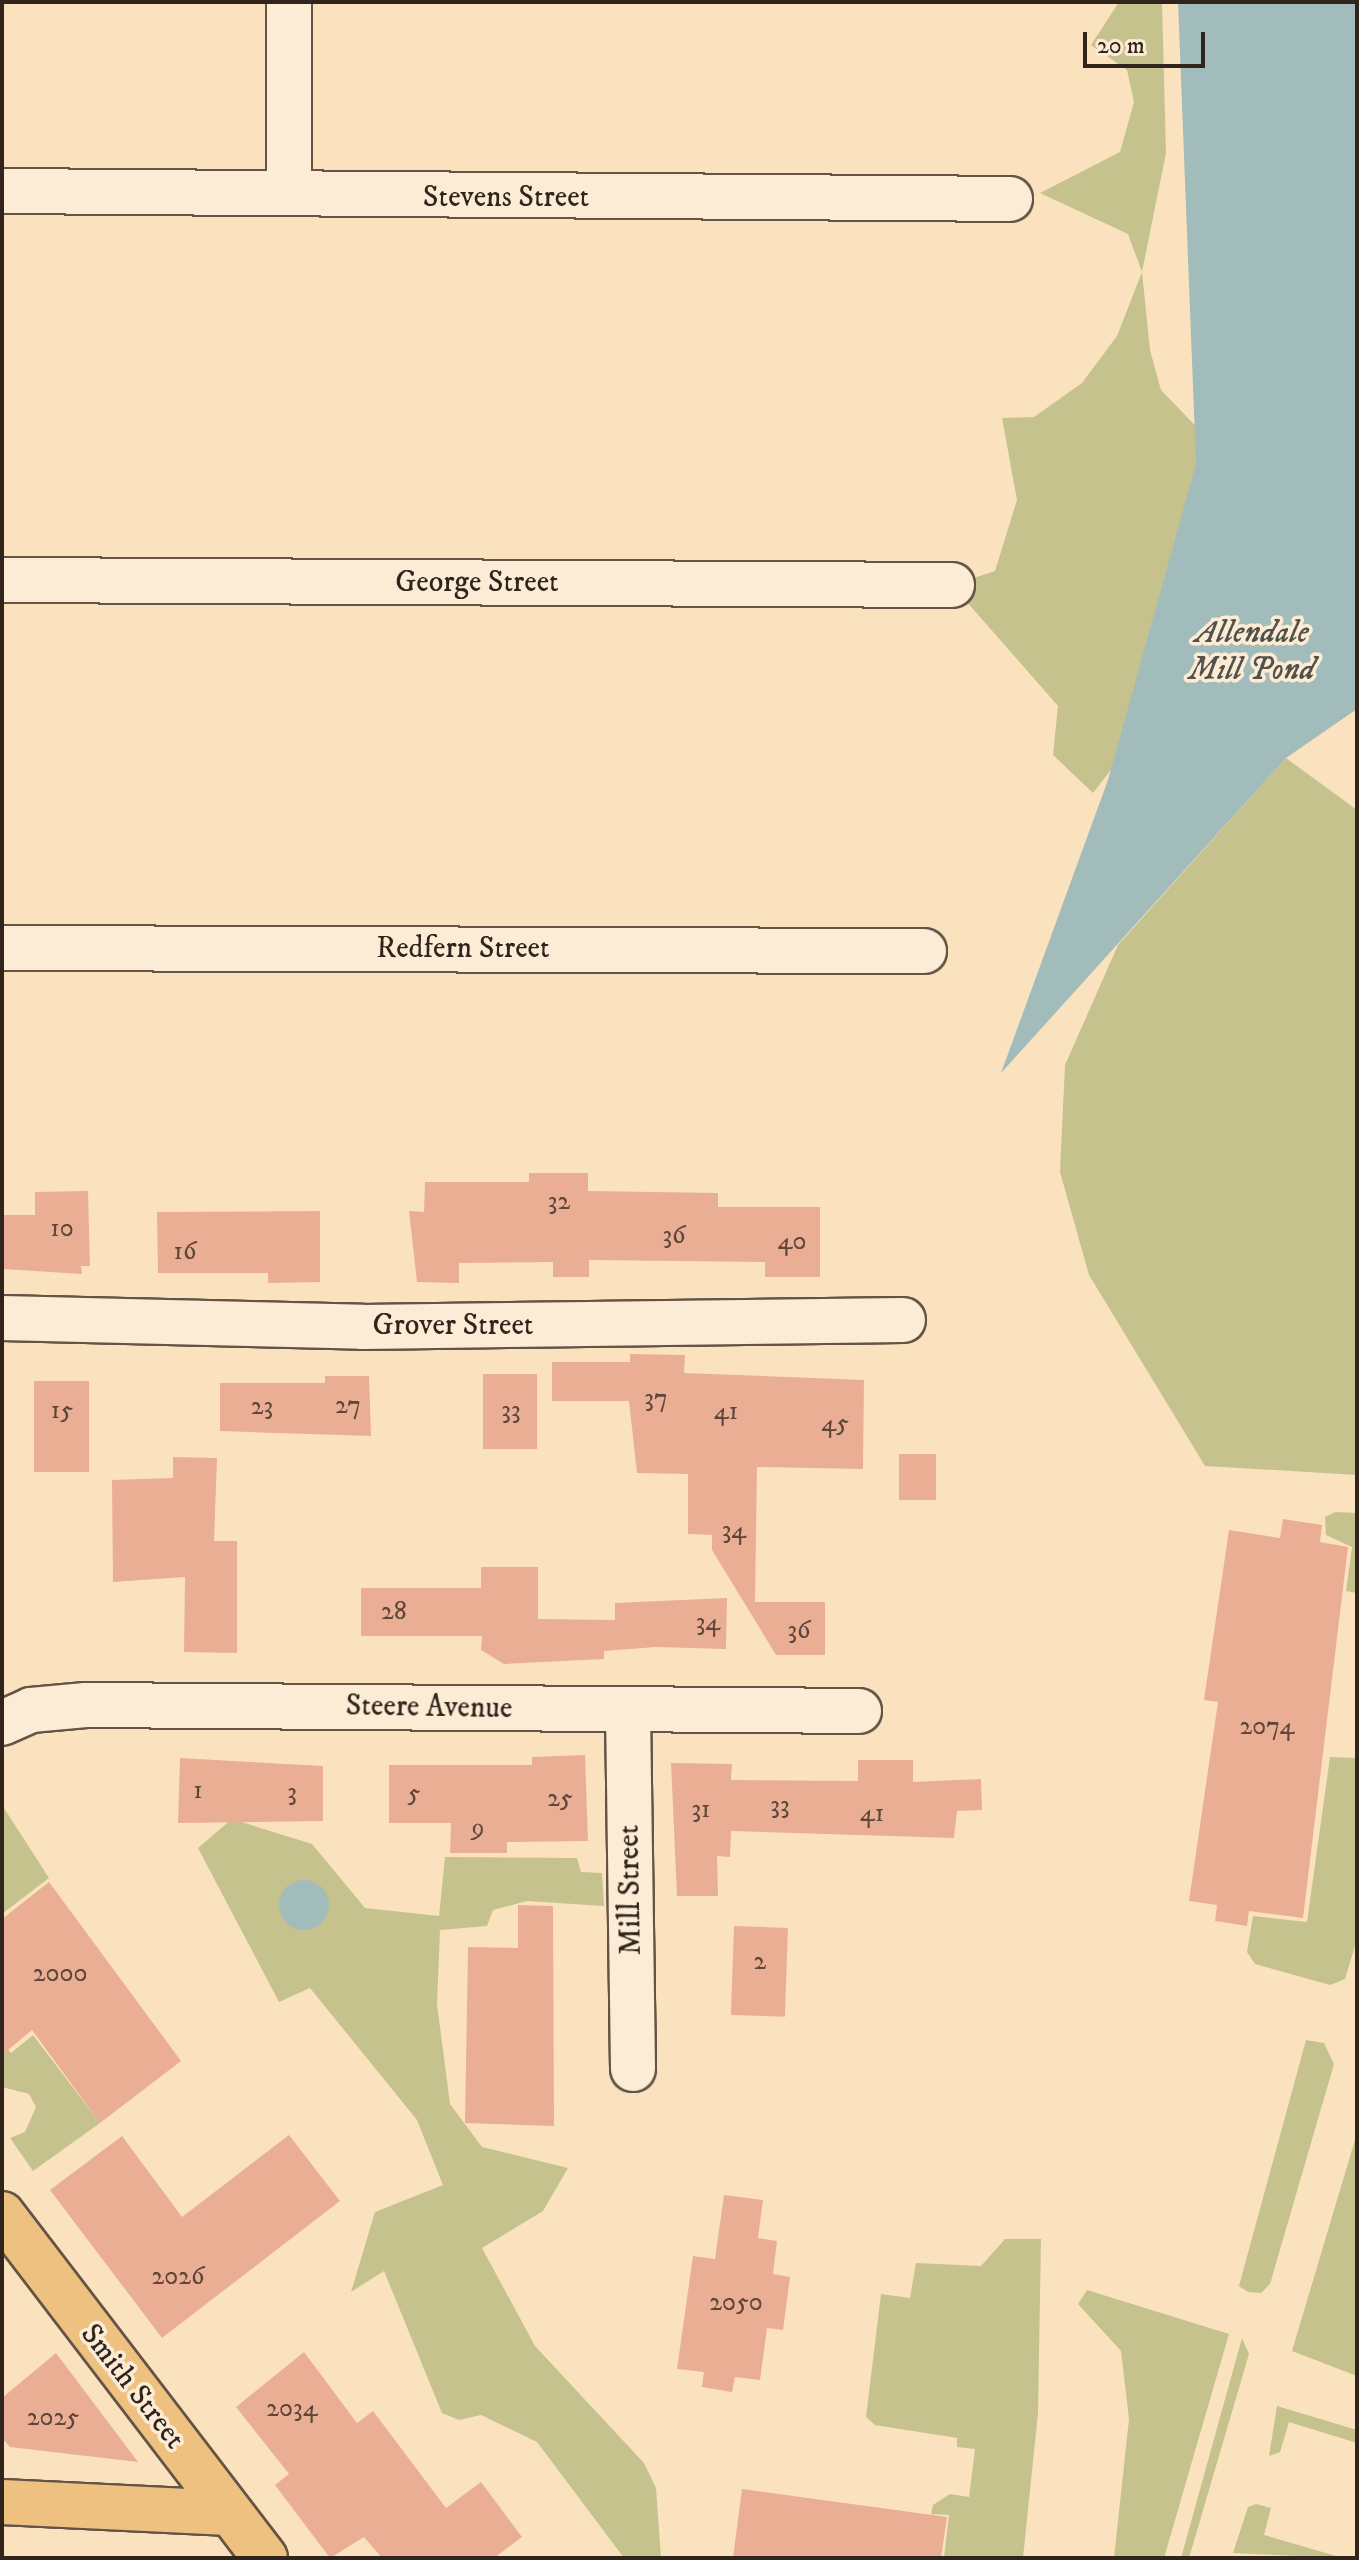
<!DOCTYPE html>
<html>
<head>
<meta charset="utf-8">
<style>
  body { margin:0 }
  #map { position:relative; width:1359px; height:2560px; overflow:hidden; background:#fbe2bf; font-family:"IM FELL DW Pica",serif }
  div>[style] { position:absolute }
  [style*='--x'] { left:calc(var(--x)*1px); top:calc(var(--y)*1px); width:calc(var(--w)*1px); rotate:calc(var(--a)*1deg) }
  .green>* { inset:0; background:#c5c28e }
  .water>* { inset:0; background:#a1bcba }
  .round { border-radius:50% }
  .building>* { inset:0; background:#eaae95; transform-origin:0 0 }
  .roads { filter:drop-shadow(2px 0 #635445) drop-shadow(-2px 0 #635445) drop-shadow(0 2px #635445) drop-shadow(0 -2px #635445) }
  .minor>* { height:44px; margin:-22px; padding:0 22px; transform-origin:22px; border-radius:22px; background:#fcecd5 }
  .major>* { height:44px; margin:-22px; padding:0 22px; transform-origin:22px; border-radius:22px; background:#eec180 }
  span { translate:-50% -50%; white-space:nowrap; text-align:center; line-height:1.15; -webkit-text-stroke:7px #fcecd5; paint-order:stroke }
  .number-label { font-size:26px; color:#5e463a }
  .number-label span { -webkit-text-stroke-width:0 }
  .street-label { font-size:30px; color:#30241c }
  .water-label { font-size:32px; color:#52524b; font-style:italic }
  .frame { position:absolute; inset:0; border:4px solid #30241c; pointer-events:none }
  .scale { position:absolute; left:1083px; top:32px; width:122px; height:36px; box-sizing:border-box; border:4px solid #30241c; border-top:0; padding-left:10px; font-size:24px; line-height:28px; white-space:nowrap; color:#30241c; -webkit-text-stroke:6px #fcecd5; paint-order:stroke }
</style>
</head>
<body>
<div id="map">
  <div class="green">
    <i style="clip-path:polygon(1119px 2px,1162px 2px,1166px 153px,1142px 272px,1150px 350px,1161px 390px,1232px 464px,1131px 744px,1093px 793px,1053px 755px,1058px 706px,952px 585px,995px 571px,1017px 500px,1002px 418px,1034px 417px,1082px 383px,1117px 336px,1142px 272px,1128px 234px,1040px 193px,1120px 152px,1134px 102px,1127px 70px,1091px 45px)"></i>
    <i style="clip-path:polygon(1286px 758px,1357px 810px,1357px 1475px,1205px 1466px,1089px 1275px,1060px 1172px,1065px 1065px,1118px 945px)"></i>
    <i style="clip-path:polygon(1335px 1512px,1357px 1513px,1357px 1593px,1346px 1591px,1352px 1547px,1326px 1535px,1325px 1517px)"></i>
    <i style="clip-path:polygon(1330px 1757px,1357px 1758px,1357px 1939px,1345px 1979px,1330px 1985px,1255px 1964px,1247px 1952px,1253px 1916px,1307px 1922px)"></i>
    <i style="clip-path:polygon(2px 1805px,49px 1878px,2px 1914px)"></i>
    <i style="clip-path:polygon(232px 1819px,312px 1844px,365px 1908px,439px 1916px,445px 1857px,577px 1858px,581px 1872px,602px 1873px,604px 1906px,527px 1901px,493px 1910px,487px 1926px,440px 1930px,437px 2004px,450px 2104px,482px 2147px,568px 2168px,543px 2211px,482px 2248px,535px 2346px,644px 2463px,656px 2488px,661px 2558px,624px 2558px,537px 2442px,481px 2415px,459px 2420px,442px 2413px,384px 2271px,351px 2292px,375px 2212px,443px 2185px,417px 2120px,310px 1988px,279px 2002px,198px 1848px)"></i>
    <i style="clip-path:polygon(33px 2035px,100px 2123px,33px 2171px,10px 2138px,25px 2132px,36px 2107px,29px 2094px,2px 2087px,2px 2042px,11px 2053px)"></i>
    <i style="clip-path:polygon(1306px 2040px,1324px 2043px,1334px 2064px,1270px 2284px,1261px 2293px,1248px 2292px,1239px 2286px)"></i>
    <i style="clip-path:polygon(1357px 2133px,1357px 2376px,1292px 2351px)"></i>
    <i style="clip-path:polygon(1005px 2239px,1041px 2239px,1038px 2413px,1023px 2558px,944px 2558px,949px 2515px,931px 2514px,933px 2505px,950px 2494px,969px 2497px,975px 2449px,957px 2447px,957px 2438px,875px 2425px,866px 2417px,881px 2294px,910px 2298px,916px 2263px,981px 2266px)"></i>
    <i style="clip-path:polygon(1087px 2290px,1229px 2334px,1164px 2558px,1114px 2558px,1129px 2419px,1121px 2351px,1078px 2304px)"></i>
    <i style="clip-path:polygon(1242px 2338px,1249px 2354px,1189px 2558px,1181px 2558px)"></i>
    <i style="clip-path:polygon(1277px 2406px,1357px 2430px,1357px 2443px,1289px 2422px,1280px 2452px,1269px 2456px)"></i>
    <i style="clip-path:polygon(1256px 2504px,1271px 2508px,1264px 2535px,1343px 2558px,1233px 2553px,1248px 2507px)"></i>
  </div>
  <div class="water">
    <i style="clip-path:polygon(1178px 2px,1357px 2px,1357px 709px,1286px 758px,1001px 1073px,1108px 780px,1196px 464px)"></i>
    <i class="round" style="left:279px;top:1880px;width:50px;height:50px"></i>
  </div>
  <div class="building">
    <i style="clip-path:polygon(529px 1173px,588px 1173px,588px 1191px,718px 1193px,718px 1207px,820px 1207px,820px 1277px,765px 1277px,765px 1262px,589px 1260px,589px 1277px,553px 1277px,553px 1262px,459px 1263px,459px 1283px,417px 1282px,409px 1211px,424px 1212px,425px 1182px,529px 1182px)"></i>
    <i style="clip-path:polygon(88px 1191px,90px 1266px,81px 1266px,82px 1274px,2px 1269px,2px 1215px,35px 1215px,35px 1192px)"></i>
    <i style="clip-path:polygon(320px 1211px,320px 1282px,268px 1283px,268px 1273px,158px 1273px,157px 1212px)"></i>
    <i style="clip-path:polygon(630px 1354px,685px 1355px,684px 1373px,864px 1380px,863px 1469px,757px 1467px,755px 1602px,825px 1602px,825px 1655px,776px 1655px,712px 1550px,712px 1535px,688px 1534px,688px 1474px,637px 1473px,629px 1401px,552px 1401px,552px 1362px,630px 1362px)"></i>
    <i style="left:483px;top:1374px;width:54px;height:75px"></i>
    <i style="clip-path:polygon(325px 1376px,369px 1376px,371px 1436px,220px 1431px,220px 1383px,325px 1383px)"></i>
    <i style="left:34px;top:1381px;width:55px;height:91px"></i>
    <i style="left:899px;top:1454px;width:37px;height:46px"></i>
    <i style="clip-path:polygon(173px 1457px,217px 1458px,214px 1541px,237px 1541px,237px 1653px,184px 1652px,185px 1577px,113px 1582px,112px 1480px,173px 1478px)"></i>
    <i style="clip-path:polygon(1283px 1519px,1322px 1525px,1320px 1542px,1348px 1547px,1303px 1918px,1249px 1911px,1247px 1926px,1215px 1921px,1217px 1905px,1189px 1901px,1218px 1702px,1204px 1700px,1229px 1530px,1280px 1538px)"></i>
    <i style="clip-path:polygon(481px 1567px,538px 1567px,538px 1619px,615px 1620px,615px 1603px,727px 1598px,726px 1649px,656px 1647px,604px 1651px,604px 1659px,504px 1664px,481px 1650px,482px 1636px,361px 1636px,361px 1588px,481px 1588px)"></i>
    <i style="clip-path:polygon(585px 1755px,588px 1841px,507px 1842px,507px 1853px,450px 1853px,451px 1823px,389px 1823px,389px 1765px,532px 1765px,532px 1757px)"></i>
    <i style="clip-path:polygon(180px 1758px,323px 1766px,323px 1821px,178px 1823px)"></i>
    <i style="clip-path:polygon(858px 1760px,913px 1760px,913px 1782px,981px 1779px,982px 1810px,957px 1811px,954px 1838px,731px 1831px,730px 1857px,717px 1856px,718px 1896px,677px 1896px,671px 1763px,732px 1764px,731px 1780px,858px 1781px)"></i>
    <i style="clip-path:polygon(49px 1882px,181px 2061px,100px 2123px,32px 2030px,2px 2055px,2px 1919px)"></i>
    <i style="clip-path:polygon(518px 1905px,553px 1906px,554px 2126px,465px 2123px,468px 1947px,518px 1948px)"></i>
    <i style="left:734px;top:1926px;width:54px;height:89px;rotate:2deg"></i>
    <i style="clip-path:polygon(289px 2135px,340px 2201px,162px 2338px,50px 2190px,122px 2136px,182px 2217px)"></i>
    <i style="clip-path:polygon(724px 2195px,763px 2200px,758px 2238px,777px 2241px,773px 2274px,790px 2277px,783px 2330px,767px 2328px,760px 2380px,735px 2377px,732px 2392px,702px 2387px,704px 2372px,677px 2369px,693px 2256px,715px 2259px)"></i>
    <i style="clip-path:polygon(304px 2352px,357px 2423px,373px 2411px,446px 2508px,481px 2482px,522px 2537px,494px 2558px,382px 2558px,364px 2537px,330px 2558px,275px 2485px,289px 2474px,236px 2407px)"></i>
    <i style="clip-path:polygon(56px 2353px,138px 2462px,10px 2447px,2px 2438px,2px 2398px)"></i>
    <i style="clip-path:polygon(742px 2489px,947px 2517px,941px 2558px,733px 2558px)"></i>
  </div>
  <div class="roads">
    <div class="minor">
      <i style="--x:289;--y:2;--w:190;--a:90"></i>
      <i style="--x:2;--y:191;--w:1008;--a:0.45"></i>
      <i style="--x:2;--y:580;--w:950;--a:0.3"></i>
      <i style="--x:2;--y:948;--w:922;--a:0.19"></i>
      <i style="--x:2;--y:1318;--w:361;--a:1.4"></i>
      <i style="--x:363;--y:1327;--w:540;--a:-0.74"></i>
      <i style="--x:628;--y:1710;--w:359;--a:89.2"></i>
      <i style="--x:2;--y:1723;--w:32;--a:-24"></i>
      <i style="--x:31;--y:1710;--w:55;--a:-5.2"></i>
      <i style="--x:86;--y:1705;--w:773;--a:0.44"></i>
    </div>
    <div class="major">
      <i style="--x:2;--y:2214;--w:433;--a:52.6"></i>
      <i style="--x:2;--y:2502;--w:227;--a:2.8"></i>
    </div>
  </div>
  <div class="number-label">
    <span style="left:559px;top:1202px">32</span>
    <span style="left:62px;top:1229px">10</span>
    <span style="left:674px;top:1236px">36</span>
    <span style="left:792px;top:1242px">40</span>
    <span style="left:185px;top:1252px">16</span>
    <span style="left:656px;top:1399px">37</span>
    <span style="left:348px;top:1406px">27</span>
    <span style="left:262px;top:1407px">23</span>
    <span style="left:62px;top:1411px">15</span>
    <span style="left:511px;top:1411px">33</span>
    <span style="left:726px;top:1412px">41</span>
    <span style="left:835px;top:1424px">45</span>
    <span style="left:734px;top:1531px">34</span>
    <span style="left:394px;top:1612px">28</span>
    <span style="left:708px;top:1623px">34</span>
    <span style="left:799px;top:1631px">36</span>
    <span style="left:1267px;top:1727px">2074</span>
    <span style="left:198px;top:1791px">1</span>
    <span style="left:292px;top:1793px">3</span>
    <span style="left:414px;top:1794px">5</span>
    <span style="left:560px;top:1799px">25</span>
    <span style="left:780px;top:1806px">33</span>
    <span style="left:701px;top:1810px">31</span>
    <span style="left:872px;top:1814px">41</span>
    <span style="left:478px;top:1828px">9</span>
    <span style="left:760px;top:1962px">2</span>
    <span style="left:60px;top:1974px">2000</span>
    <span style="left:178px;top:2277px">2026</span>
    <span style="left:736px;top:2303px">2050</span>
    <span style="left:292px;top:2409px">2034</span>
    <span style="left:53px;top:2418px">2025</span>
  </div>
  <div class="street-label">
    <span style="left:506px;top:198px">Stevens Street</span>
    <span style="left:477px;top:583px">George Street</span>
    <span style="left:463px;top:949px">Redfern Street</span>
    <span style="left:453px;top:1326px">Grover Street</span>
    <span style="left:429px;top:1708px;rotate:1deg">Steere Avenue</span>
    <span style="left:631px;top:1890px;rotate:-91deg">Mill Street</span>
    <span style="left:132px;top:2387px;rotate:52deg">Smith Street</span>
  </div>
  <div class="water-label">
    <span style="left:1252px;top:652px">Allendale<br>Mill Pond</span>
  </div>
  <div class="frame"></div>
  <div class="scale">20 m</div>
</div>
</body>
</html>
